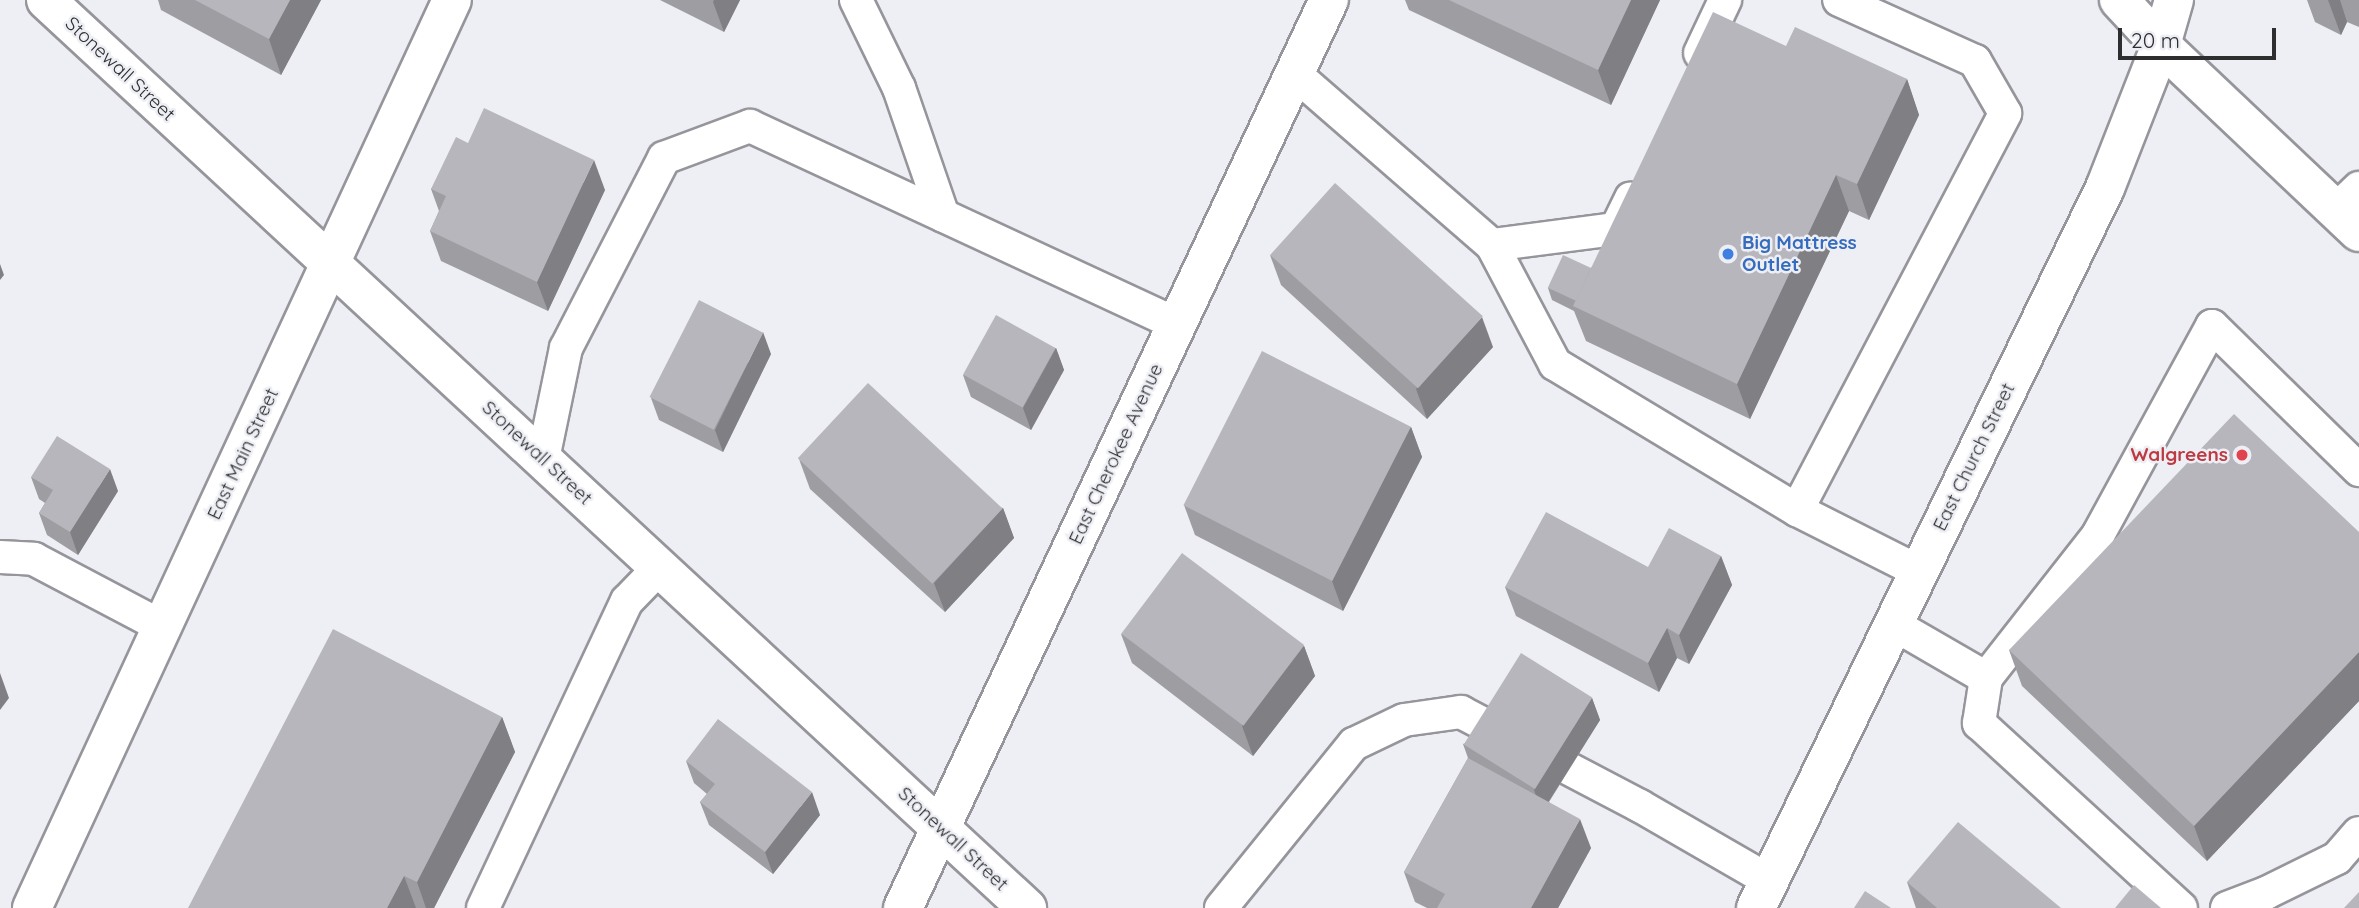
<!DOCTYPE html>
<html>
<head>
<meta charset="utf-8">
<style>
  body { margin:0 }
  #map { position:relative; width:2359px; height:908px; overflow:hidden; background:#eeeff5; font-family:Quicksand,sans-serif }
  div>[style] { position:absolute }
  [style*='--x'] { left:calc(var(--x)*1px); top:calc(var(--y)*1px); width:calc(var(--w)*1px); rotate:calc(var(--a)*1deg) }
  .roads { filter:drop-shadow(2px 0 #95959b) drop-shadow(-2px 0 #95959b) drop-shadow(0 2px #95959b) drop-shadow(0 -2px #95959b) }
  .lane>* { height:32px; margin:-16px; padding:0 16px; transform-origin:16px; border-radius:16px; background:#fff }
  .street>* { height:38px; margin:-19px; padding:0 19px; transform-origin:19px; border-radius:19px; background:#fff }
  .secondary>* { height:38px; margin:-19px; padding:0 19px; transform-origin:19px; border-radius:19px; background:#fff }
  .primary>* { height:38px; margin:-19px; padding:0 19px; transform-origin:19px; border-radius:19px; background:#fff }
  .wall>* { inset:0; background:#9d9da2 }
  .shaded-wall>* { inset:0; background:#7f7f84 }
  .building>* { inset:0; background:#b6b6bc; transform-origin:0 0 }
  .dots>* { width:19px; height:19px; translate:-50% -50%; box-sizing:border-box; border:4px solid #eeeff5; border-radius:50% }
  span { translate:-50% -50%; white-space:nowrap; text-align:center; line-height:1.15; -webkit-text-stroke:5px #eeeff5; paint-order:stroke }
  .street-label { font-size:19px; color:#2e2e30 }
  .shop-label { font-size:19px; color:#366cbe; font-weight:700 }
  .left { translate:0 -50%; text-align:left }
  .health-label { font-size:19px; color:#be3a42; font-weight:700 }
  .right { translate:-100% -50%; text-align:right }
  .scale { position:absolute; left:2118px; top:28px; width:158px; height:32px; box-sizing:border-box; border:4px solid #2e2e30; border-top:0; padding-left:9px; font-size:21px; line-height:24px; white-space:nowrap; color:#2e2e30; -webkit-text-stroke:5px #eeeff5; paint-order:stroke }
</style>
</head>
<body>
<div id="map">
  <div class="roads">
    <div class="lane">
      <i style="--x:856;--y:0;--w:98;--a:64"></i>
      <i style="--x:899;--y:88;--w:135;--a:71"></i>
      <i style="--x:1700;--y:53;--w:59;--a:-64.7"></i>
      <i style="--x:1295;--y:74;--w:261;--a:41"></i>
      <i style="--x:1492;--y:245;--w:135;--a:62.1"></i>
      <i style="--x:1555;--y:364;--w:283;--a:31.1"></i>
      <i style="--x:1797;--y:510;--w:448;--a:-62.3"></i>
      <i style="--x:2005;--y:113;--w:60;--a:-120"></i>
      <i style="--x:1975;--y:61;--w:149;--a:-155.8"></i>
      <i style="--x:2336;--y:210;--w:32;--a:-44"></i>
      <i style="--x:1492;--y:245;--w:125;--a:-7.4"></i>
      <i style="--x:1616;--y:229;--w:34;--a:-64"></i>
      <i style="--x:543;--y:459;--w:113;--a:-78.3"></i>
      <i style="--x:566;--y:348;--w:214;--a:-62.7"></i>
      <i style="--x:664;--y:158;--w:92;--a:-20.4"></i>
      <i style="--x:750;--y:126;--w:471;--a:24.9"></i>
      <i style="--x:1797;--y:510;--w:136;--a:26.8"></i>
      <i style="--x:0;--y:557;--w:34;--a:3"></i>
      <i style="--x:34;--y:559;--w:146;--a:27.8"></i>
      <i style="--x:1893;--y:624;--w:108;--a:30.1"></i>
      <i style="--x:1986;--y:678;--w:182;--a:-51.9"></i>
      <i style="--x:2098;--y:535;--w:238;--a:-61.4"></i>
      <i style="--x:2212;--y:326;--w:206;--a:44.4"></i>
      <i style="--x:1986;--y:678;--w:46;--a:98.8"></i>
      <i style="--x:1979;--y:723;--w:274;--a:42.5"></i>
      <i style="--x:483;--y:908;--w:339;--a:-64.9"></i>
      <i style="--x:627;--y:601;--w:47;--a:-45.9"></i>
      <i style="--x:1221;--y:908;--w:211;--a:-51"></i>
      <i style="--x:1354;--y:744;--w:55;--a:-25.6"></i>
      <i style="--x:1404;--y:720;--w:58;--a:-8"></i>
      <i style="--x:1461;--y:712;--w:202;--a:27.7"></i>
      <i style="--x:1640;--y:806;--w:150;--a:30"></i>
      <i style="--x:2227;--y:908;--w:42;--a:-21"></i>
      <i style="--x:2266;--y:893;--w:79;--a:-26.2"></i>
      <i style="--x:2337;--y:858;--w:33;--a:-49"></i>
    </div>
    <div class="street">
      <i style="--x:46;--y:0;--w:1337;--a:42.79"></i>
    </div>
    <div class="secondary">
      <i style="--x:2119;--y:0;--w:62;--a:47"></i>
      <i style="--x:2161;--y:45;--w:272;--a:43.4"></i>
      <i style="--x:903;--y:908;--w:1003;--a:-64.87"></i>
      <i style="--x:1756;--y:908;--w:800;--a:-64.14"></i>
      <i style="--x:2105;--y:188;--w:154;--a:-68.6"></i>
      <i style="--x:2161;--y:45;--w:47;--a:-73.9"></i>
    </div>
    <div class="primary">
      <i style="--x:32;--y:908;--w:1000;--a:-65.18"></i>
    </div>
  </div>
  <div class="wall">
    <i style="clip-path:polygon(158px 0,321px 0,281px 75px,161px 10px)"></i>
    <i style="clip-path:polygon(660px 0,740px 0,724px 32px)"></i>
    <i style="clip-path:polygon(1405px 0,1660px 0,1611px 105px,1409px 10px)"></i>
    <i style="clip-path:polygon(2307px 0,2359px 0,2359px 27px,2347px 22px,2341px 35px,2315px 22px)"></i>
    <i style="clip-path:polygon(1786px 46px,1907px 79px,1919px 115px,1869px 220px,1849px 211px,1750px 419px,1586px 341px,1574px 311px,1552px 300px,1548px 288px,1591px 268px)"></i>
    <i style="clip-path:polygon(468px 143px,605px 190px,548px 311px,441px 261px,430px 231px,439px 211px,431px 189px)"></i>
    <i style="clip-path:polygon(1270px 255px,1493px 347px,1427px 419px,1281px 285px)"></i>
    <i style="clip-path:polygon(1056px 348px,1064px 370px,1031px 430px,971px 397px,963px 375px)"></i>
    <i style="clip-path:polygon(771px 354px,723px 452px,659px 420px,651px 398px)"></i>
    <i style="clip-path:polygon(1411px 427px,1422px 457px,1343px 611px,1195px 535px,1184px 505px)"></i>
    <i style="clip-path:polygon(799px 459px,1003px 508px,1014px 538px,945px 612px,810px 489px)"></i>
    <i style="clip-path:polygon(31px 477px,118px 491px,78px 555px,47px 535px,39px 513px,45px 503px,39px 499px)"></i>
    <i style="clip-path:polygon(2359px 532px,2359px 701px,2207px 861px,2022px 686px,2009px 650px)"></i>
    <i style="clip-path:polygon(1721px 556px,1732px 585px,1689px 664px,1677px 658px,1659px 692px,1516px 616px,1505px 587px,1648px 567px)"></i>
    <i style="clip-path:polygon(1121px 634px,1304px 646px,1315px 676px,1253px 756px,1132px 663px)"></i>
    <i style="clip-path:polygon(1592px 698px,1600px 720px,1549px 802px,1591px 848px,1558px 908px,1427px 908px,1415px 902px,1404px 872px,1468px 758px,1463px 744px)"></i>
    <i style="clip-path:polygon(502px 717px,515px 752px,434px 908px,188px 908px)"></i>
    <i style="clip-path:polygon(686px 761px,820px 815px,773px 874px,709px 825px,700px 802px,707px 794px,694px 783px)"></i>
    <i style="clip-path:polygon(1907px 882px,2061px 908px,1916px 908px)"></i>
  </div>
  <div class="shaded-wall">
    <i style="clip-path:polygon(290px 0,321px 0,281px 75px,269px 39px)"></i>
    <i style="clip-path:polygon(714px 0,740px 0,724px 32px,713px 2px)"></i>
    <i style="clip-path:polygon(1631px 0,1660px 0,1611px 105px,1598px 70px)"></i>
    <i style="clip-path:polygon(2328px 0,2340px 0,2347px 22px,2341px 35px)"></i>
    <i style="clip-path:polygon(1907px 79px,1919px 115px,1869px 220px,1857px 184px)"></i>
    <i style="clip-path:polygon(594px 160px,605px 190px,548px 311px,537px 282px)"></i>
    <i style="clip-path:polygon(1836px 175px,1849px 211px,1750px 419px,1737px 384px)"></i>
    <i style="clip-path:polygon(0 264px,4px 275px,0 280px)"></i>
    <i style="clip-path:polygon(1482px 317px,1493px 347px,1427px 419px,1416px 389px)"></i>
    <i style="clip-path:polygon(763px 332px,771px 354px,723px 452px,715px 430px)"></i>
    <i style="clip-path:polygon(1056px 348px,1064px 370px,1031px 430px,1023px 408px)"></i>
    <i style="clip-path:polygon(1411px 427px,1422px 457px,1343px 611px,1332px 581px)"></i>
    <i style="clip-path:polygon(110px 469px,118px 491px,78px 555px,70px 532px)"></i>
    <i style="clip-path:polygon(1003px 508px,1014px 538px,945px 612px,934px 583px)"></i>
    <i style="clip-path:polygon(1721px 556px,1732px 585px,1689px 664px,1679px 635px)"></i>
    <i style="clip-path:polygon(1667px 628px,1677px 658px,1659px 692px,1648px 663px)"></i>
    <i style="clip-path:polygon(1304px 646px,1315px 676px,1253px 756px,1242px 726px)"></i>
    <i style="clip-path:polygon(2359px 652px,2359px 701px,2207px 861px,2194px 826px)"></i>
    <i style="clip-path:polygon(0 673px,9px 698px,0 710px)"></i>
    <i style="clip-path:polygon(1592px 698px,1600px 720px,1542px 812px,1534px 790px)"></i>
    <i style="clip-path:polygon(502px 717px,515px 752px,434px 908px,426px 908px,417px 882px)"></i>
    <i style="clip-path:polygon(812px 792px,820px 815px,773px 874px,765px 852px)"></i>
    <i style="clip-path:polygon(1580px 819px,1591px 848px,1558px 908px,1531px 908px)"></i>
    <i style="clip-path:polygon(404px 876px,416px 908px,387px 908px)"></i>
  </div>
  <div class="building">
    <i style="clip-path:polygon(195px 0,290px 0,269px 39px)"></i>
    <i style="clip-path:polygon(1449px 0,1631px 0,1598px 70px)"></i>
    <i style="clip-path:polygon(1713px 12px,1786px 46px,1795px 27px,1907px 79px,1857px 184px,1836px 175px,1737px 384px,1573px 306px)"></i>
    <i style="clip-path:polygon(484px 108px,594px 160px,537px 282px,430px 231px,446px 196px,431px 189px,456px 137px,468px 143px)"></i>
    <i style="left:1335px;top:183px;width:199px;height:97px;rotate:42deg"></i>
    <i style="left:1563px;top:255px;width:31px;height:36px;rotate:25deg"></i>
    <i style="left:699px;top:300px;width:72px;height:109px;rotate:27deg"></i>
    <i style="left:996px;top:315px;width:68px;height:68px;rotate:29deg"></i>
    <i style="left:1262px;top:351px;width:167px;height:173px;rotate:27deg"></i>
    <i style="left:868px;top:383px;width:184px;height:103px;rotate:43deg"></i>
    <i style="clip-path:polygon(2234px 414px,2359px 532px,2359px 652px,2194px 826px,2009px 650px)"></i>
    <i style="clip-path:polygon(57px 436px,110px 469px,70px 532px,39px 513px,53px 490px,31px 477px)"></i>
    <i style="clip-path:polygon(1546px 512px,1648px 567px,1669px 528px,1721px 556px,1679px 635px,1667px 628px,1648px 663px,1505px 587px)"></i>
    <i style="left:1182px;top:553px;width:153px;height:101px;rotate:37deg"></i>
    <i style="clip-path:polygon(333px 629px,502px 717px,417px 882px,404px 876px,387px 908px,188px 908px)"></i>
    <i style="left:1521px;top:653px;width:84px;height:108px;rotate:32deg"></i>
    <i style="clip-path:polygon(718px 719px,812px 792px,765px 852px,700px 802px,715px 784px,686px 761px)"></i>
    <i style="clip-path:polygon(1468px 758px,1580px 819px,1531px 908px,1437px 908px,1445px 894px,1404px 872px)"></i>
    <i style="clip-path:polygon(1958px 822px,2061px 908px,1937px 908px,1907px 882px)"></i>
    <i style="clip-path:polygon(2134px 885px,2161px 908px,2115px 908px)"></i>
    <i style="clip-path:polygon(1865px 891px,1891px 908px,1854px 908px)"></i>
    <i style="clip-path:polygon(2359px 892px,2359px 908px,2344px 908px)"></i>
  </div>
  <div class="dots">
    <i style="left:1728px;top:254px;background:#3f7fe0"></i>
    <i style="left:2242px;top:455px;background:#e0444e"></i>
  </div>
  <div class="street-label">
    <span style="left:120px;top:69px;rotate:43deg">Stonewall Street</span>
    <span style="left:537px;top:453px;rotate:43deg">Stonewall Street</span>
    <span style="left:243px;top:454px;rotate:-65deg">East Main Street</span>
    <span style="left:1116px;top:454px;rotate:-65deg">East Cherokee Avenue</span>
    <span style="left:1974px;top:457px;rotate:-64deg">East Church Street</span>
    <span style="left:953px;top:839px;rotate:43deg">Stonewall Street</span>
  </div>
  <div class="shop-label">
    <span class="left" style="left:1742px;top:254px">Big Mattress<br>Outlet</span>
  </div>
  <div class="health-label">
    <span class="right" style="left:2228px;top:455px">Walgreens</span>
  </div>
  <div class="scale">20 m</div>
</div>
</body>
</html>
